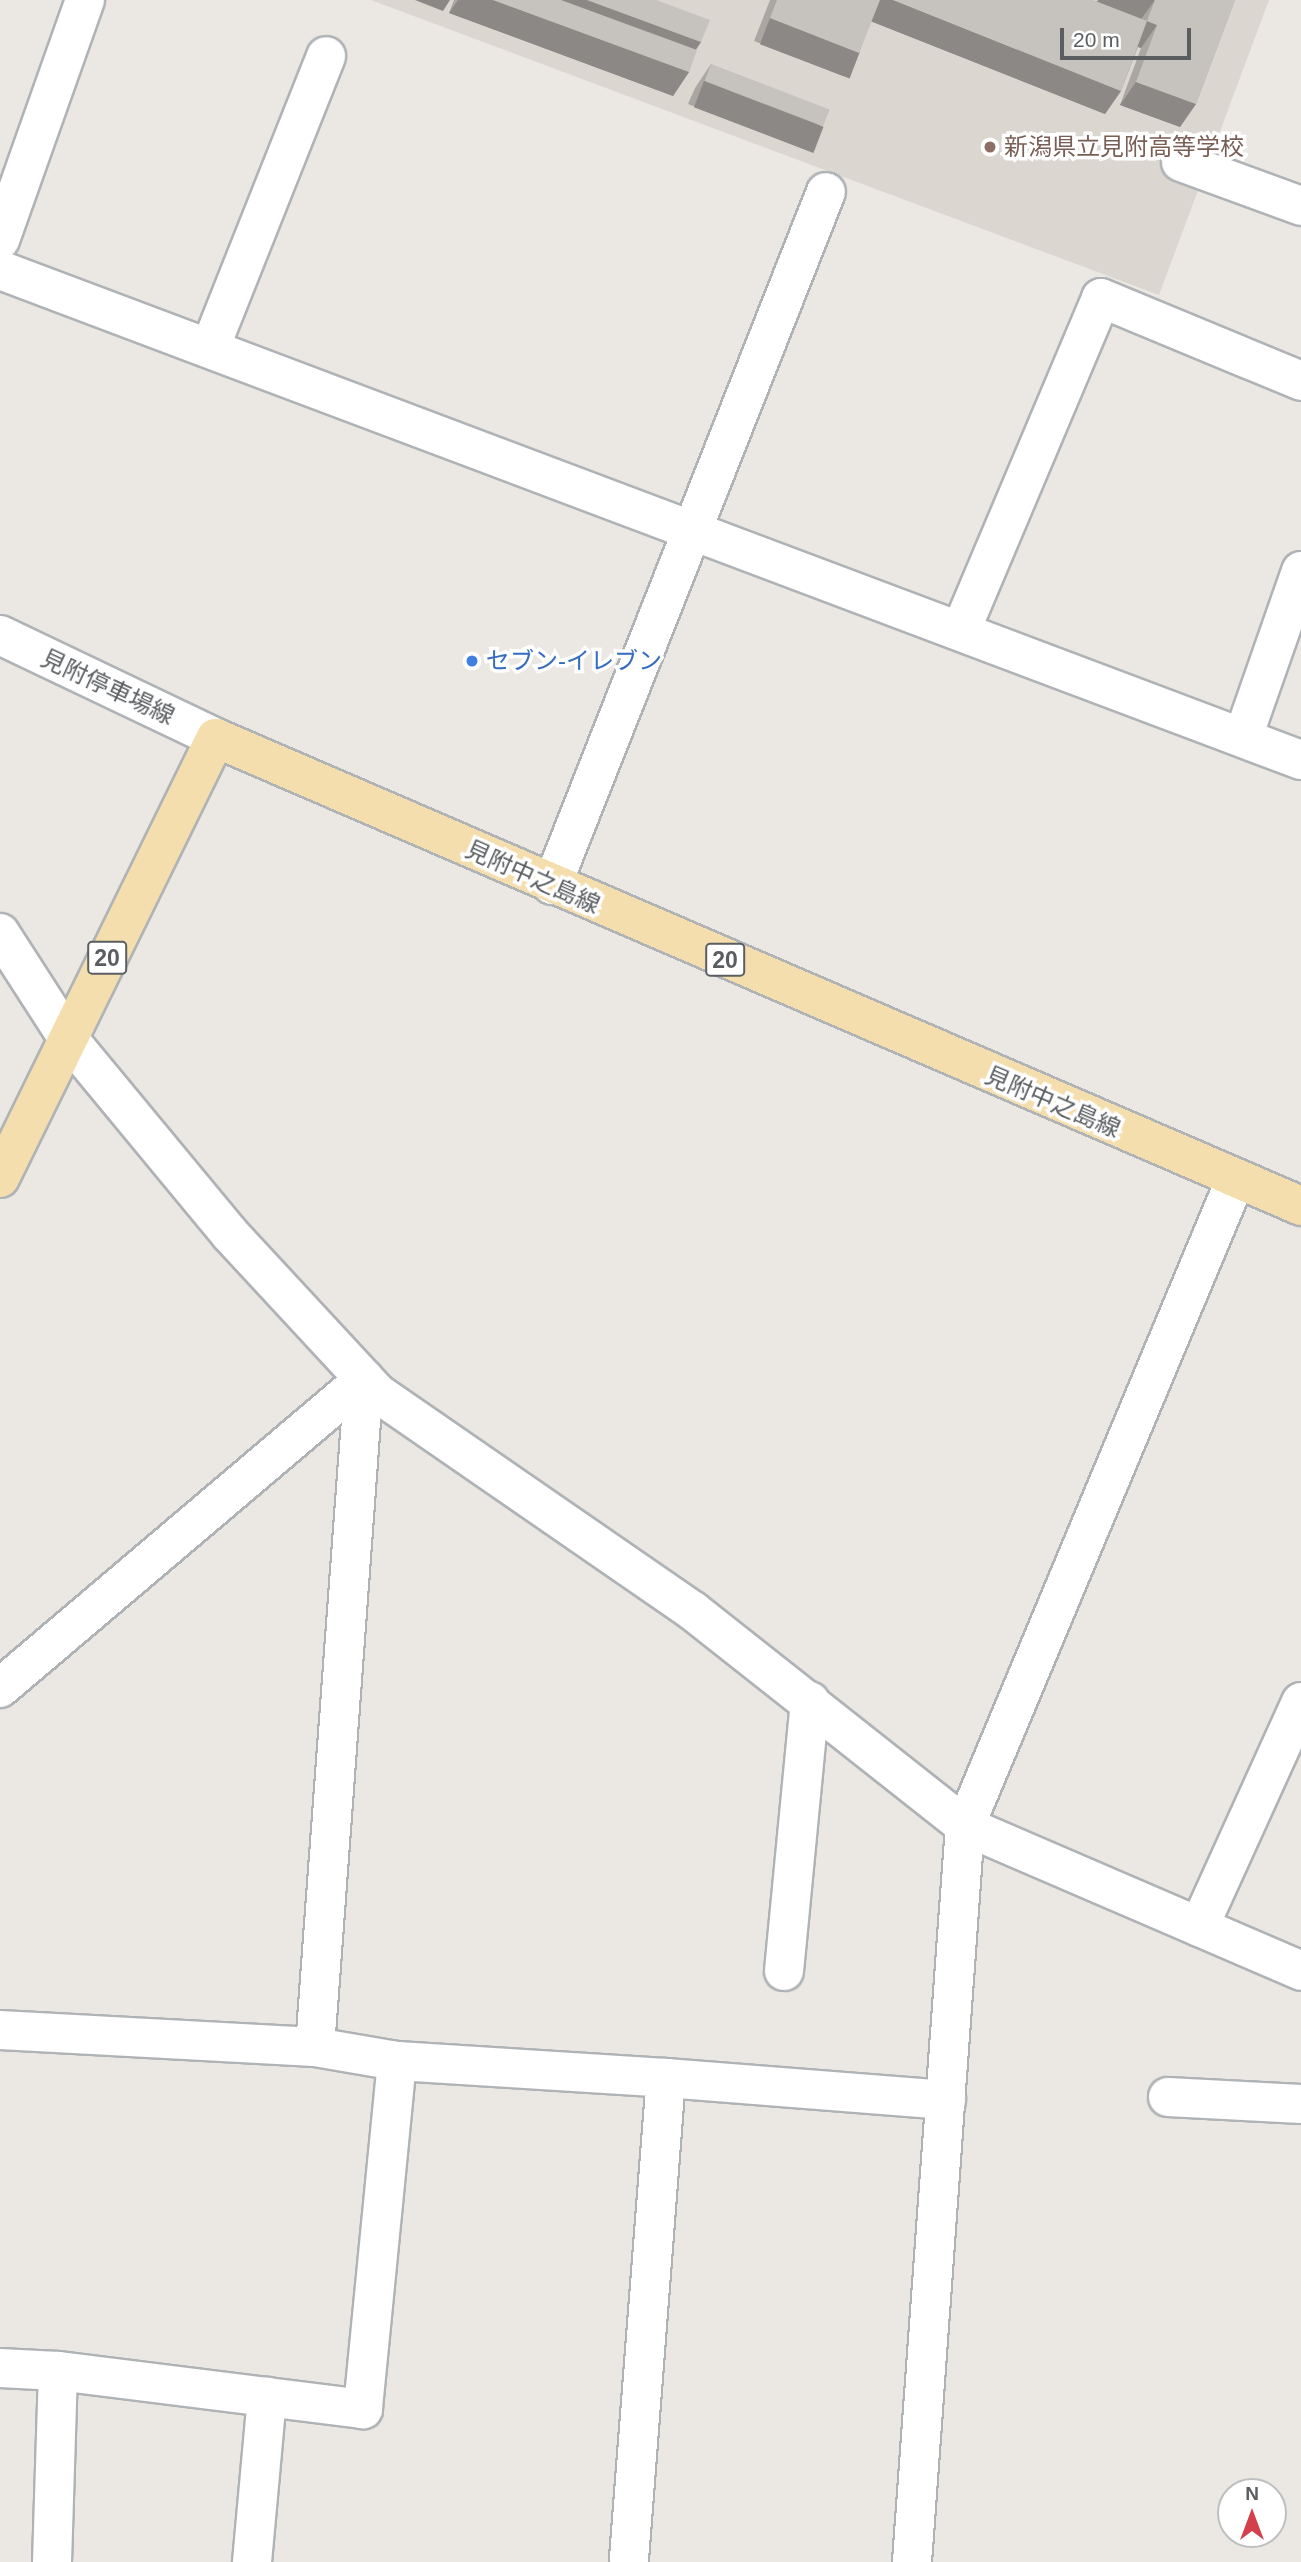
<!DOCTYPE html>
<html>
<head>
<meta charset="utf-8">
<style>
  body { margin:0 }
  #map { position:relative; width:1301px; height:2562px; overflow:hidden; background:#ebe7e2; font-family:Arial,"Noto Sans JP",sans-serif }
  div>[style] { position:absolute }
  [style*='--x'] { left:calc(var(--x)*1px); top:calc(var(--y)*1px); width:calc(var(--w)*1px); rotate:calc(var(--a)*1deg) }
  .education>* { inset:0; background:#dbd7d0 }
  .roads { filter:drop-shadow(2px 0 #afb3b6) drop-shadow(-2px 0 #afb3b6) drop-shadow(0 2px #afb3b6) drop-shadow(0 -2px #afb3b6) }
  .minor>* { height:38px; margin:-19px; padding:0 19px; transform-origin:19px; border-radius:19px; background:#fff }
  .tertiary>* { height:38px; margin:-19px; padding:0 19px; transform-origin:19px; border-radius:19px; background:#fff }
  .secondary>* { height:38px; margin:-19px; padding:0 19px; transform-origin:19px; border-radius:19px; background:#fff }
  .primary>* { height:38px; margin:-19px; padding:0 19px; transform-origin:19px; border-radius:19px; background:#f5dead }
  .wall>* { inset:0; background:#aaa7a3 }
  .shaded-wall>* { inset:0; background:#8b8885; transform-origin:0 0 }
  .building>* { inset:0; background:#c6c2be; transform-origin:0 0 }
  .dots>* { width:19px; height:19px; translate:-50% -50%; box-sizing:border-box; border:4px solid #fff; border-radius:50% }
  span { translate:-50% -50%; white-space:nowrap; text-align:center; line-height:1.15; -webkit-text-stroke:7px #fff; paint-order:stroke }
  .shield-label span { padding:2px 5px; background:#fff; border:2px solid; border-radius:5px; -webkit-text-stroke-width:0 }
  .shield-label { font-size:23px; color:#5a5e61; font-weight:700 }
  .education-label { font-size:24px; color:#785e54 }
  .left { translate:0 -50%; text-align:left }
  .shop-label { font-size:24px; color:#366cbe }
  .street-label { font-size:24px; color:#5a5e61 }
  .north { position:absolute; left:1217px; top:2478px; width:70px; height:70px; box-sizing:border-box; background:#fff; border:2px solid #bdbfc0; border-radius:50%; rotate:0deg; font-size:19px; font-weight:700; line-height:28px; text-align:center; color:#5a5e61 }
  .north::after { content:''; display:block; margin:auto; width:24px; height:32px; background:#d3404b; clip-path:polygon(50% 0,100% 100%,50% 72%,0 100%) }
  .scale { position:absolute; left:1060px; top:28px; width:131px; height:32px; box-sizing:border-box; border:4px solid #5a5e61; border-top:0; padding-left:9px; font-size:21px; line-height:24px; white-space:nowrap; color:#5a5e61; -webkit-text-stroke:5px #fff; paint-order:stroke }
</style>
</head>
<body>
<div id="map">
  <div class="education">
    <i style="clip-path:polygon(371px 0,1269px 0,1159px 295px)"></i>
  </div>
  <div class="roads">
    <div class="minor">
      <i style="--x:1181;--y:162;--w:128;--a:20.1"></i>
      <i style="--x:0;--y:240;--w:255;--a:-70.5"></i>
      <i style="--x:0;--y:270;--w:1390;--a:20.64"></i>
      <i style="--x:210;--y:348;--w:314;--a:-68.3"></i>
      <i style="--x:961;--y:630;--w:360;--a:-67.1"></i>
      <i style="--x:1101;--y:298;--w:217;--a:22.5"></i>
      <i style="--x:1243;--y:737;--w:176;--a:-70.7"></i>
      <i style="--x:552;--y:885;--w:745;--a:-68.43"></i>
      <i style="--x:0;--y:933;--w:124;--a:57.2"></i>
      <i style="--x:67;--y:1037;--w:256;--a:50.4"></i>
      <i style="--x:230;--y:1234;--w:217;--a:47.2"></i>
      <i style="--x:377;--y:1393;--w:384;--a:34.6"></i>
      <i style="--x:693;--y:1611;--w:347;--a:38.3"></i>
      <i style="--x:965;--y:1826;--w:366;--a:23.3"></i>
      <i style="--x:0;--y:1688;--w:477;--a:-40.3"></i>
      <i style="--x:1199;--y:1927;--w:247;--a:-65.6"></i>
      <i style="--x:784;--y:1971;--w:271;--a:-84.5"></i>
      <i style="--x:0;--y:2030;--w:315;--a:3.1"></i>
      <i style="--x:315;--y:2047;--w:83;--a:9.7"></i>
      <i style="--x:397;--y:2061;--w:350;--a:95.6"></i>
      <i style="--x:363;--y:2409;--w:307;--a:-172.9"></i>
      <i style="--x:58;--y:2371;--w:191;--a:91.8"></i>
      <i style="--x:315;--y:2047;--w:670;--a:-85.8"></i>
      <i style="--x:397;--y:2061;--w:270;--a:3.6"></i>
      <i style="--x:666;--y:2078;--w:485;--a:94.4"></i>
      <i style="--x:666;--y:2078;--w:281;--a:4.5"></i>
      <i style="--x:1168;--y:2097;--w:133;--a:3"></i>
      <i style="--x:0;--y:2368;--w:58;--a:3"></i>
      <i style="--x:252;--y:2562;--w:166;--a:-84.8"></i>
    </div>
    <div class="tertiary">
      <i style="--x:912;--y:2562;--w:738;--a:-85.88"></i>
      <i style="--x:965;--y:1826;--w:699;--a:-67.29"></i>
    </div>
    <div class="secondary">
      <i style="--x:0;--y:635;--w:239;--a:25.5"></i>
    </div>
    <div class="primary">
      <i style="--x:0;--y:1178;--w:490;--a:-63.9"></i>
      <i style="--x:216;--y:738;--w:1182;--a:23.33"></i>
    </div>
  </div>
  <div class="wall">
    <i style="clip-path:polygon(454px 0,656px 0,701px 42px,696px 50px,689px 72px,673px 96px,449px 13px)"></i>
    <i style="clip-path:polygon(770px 0,1095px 1px,1235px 0,1196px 104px,1180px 127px,1120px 105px,1141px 48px,1138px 47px,1121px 91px,1105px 114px,871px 21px,859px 53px,843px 76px,754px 41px)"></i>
    <i style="clip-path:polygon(711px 64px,823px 127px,807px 150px,688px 104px,695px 88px)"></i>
  </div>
  <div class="shaded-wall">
    <i style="clip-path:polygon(415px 0,450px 0,443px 11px)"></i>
    <i style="clip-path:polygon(458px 0,493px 0,689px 72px,673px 96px,449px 13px)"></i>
    <i style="clip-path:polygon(507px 0,587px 0,701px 42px,685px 65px)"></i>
    <i style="clip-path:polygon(878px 0,893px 0,1121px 91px,1105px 114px,865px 19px)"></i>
    <i style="clip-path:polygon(1098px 0,1155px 0,1139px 22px,1094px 6px)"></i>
    <i style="left:770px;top:18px;width:96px;height:28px;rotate:21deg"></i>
    <i style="clip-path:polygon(1147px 21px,1157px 25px,1141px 48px,1131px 44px)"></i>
    <i style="left:704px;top:81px;width:128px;height:28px;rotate:21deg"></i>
    <i style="clip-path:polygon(1136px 82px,1196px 104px,1180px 127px,1120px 105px)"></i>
  </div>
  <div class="building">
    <i style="clip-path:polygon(493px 0,561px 0,697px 50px,689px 72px)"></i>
    <i style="clip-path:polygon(587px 0,656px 0,710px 20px,701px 42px)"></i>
    <i style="clip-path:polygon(777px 0,880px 0,859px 53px,770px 18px)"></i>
    <i style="clip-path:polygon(893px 0,1093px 0,1147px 21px,1121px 91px)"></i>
    <i style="clip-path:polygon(1155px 0,1235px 0,1196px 104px,1136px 82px,1157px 25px,1147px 21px)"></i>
    <i style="left:711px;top:64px;width:127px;height:18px;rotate:21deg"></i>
  </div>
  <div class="dots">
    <i style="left:990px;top:147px;background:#8d6e63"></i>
    <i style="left:472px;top:661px;background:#3f7fe0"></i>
  </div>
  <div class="shield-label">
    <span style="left:107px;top:958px">20</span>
    <span style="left:725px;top:960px">20</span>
  </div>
  <div class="education-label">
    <span class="left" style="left:1004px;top:147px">新潟県立見附高等学校</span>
  </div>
  <div class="shop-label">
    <span class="left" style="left:486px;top:661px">セブン-イレブン</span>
  </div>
  <div class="street-label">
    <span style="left:108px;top:687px;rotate:25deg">見附停車場線</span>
    <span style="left:533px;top:877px;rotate:24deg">見附中之島線</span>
    <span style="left:1053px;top:1102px;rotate:23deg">見附中之島線</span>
  </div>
  <div class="north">N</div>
  <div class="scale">20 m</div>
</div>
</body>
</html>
